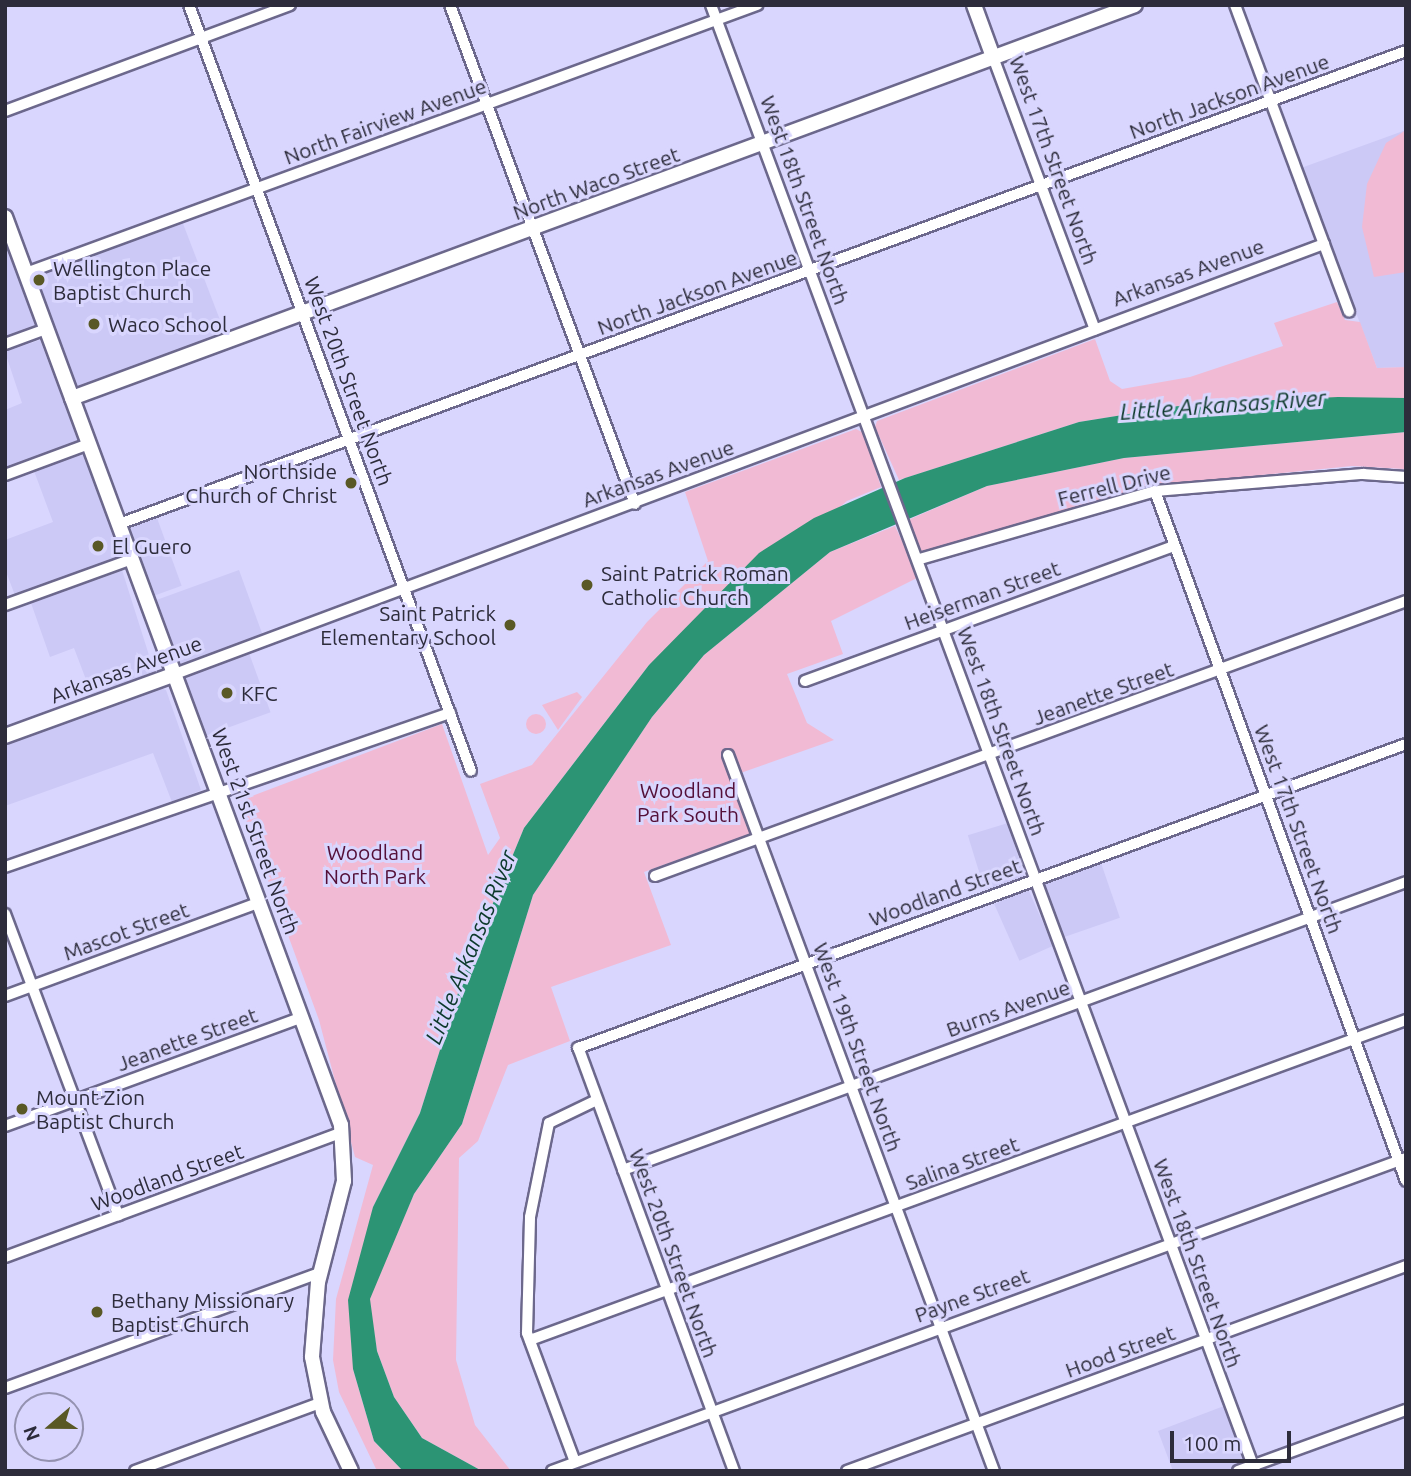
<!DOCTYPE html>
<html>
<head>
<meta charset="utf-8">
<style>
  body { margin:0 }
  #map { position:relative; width:1411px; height:1476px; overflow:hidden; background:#d9d6fe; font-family:Ubuntu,sans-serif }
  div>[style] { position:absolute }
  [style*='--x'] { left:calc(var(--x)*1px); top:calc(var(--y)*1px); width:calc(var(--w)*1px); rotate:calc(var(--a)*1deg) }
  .built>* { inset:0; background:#ccc9f6; transform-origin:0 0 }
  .green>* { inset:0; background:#f1bad4 }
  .round { border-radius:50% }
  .water>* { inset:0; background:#2c9474 }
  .roads { filter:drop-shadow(2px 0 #6c688c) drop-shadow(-2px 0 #6c688c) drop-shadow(0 2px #6c688c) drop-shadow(0 -2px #6c688c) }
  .street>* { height:10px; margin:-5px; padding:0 5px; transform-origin:5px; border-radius:5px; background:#fff }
  .secondary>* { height:14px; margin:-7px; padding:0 7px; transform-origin:7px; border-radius:7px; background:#fff }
  .dots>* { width:19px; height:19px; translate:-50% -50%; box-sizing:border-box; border:4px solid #d9d6fe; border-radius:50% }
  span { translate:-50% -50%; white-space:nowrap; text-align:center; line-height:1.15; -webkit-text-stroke:6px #d9d6fe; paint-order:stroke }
  .street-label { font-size:21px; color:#2d2c3b }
  .poi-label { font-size:21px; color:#2d2c3b }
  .left { translate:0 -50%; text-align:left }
  .right { translate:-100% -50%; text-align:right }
  .park-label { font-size:21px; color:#540f38 }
  .water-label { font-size:23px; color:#0c392b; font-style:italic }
  .frame { position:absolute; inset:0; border:7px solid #2d2c3b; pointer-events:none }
  .north { position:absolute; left:14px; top:1392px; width:70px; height:70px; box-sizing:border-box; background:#d9d6fe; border:2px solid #9492b0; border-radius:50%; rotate:250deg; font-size:19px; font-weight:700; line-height:28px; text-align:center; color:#2d2c3b }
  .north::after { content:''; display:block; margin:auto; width:24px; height:32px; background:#595825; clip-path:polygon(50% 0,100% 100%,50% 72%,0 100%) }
  .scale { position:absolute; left:1170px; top:1431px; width:121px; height:32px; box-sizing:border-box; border:4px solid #2d2c3b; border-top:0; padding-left:9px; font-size:21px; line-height:24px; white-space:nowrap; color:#2d2c3b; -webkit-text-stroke:5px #d9d6fe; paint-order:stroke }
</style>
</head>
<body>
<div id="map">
  <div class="built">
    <i style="clip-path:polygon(1406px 130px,1406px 367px,1377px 368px,1301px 168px)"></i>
    <i style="left:182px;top:221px;width:123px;height:157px;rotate:69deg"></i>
    <i style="clip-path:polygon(7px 243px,37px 322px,34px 330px,5px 341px)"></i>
    <i style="clip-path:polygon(40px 340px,79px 443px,5px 472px,5px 410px,22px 403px,5px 352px)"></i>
    <i style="clip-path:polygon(79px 455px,86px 456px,121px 556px,16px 598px,5px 569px,5px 540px,53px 522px,34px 471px)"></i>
    <i style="left:157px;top:518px;width:72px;height:31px;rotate:70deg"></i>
    <i style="clip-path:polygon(122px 570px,154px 671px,93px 698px,74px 648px,50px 657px,31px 603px)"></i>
    <i style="left:239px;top:570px;width:69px;height:90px;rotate:70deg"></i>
    <i style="left:249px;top:653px;width:63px;height:69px;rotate:70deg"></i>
    <i style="clip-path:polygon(158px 687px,166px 690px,201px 790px,172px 802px,153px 753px,5px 806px,5px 743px)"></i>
    <i style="left:1008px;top:823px;width:57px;height:42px;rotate:73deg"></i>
    <i style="left:1101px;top:863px;width:58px;height:61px;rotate:71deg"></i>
    <i style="left:1028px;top:889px;width:62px;height:37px;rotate:66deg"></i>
    <i style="clip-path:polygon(1224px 1406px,1244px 1463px,1225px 1471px,1173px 1471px,1158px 1431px)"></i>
  </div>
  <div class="green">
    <i style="clip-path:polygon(1406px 130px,1406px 272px,1374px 277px,1362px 227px,1367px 184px,1386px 143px)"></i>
    <i style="clip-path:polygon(1337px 302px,1345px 320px,1360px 322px,1377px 368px,1406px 367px,1406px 398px,1191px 404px,1079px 422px,899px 480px,875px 427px,877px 421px,1095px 339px,1110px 381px,1122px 389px,1190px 377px,1283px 346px,1274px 323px)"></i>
    <i style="clip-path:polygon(856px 429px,864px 433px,881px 487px,847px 501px,649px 665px,524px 828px,465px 971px,420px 1113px,373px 1207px,353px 1369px,374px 1441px,403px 1471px,377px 1471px,339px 1392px,333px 1360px,336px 1299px,373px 1165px,355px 1157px,319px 1020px,239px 801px,442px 724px,488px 855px,500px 838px,480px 784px,532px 765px,647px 622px,708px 561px,685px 492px)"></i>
    <i style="clip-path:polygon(1406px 432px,1404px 469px,1352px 466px,1152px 486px,922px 553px,908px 520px,987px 486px,1124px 458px)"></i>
    <i style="clip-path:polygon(895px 526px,919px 577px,831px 621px,843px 654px,787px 674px,807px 723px,834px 740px,732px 776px,752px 833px,644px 872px,671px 945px,551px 987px,570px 1041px,508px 1065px,478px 1141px,459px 1158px,456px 1360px,475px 1425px,511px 1471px,482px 1471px,422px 1438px,394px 1397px,377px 1351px,369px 1299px,414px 1194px,462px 1124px,533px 895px,652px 717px,704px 655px,830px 552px)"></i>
    <i style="clip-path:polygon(577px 692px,582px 697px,558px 730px,542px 705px)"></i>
    <i class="round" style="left:526px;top:714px;width:20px;height:20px"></i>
  </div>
  <div class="water">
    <i style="clip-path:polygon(1338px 397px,1406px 398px,1406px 432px,1124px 458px,987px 486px,830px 552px,704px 655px,652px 717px,533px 895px,462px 1124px,414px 1194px,370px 1299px,377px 1351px,394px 1397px,422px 1438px,482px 1471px,403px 1471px,374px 1441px,353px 1369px,348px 1300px,373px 1207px,420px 1113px,465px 971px,524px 828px,649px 665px,759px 553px,814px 518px,905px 478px,1079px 422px,1191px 404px)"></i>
  </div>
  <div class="roads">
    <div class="street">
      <i style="--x:189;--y:5;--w:816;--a:69.79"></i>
      <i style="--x:450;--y:5;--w:532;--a:69.66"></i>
      <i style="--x:711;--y:5;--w:1564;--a:69.64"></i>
      <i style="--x:1235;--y:5;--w:327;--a:69.6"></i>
      <i style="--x:993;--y:57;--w:291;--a:69.5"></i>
      <i style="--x:5;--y:111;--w:304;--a:-20.4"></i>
      <i style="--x:26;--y:273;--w:779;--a:-20.13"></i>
      <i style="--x:5;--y:344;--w:44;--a:-20.1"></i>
      <i style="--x:5;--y:475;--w:90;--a:-20.3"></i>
      <i style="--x:1155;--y:491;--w:734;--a:70.01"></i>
      <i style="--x:119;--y:524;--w:1371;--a:-20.18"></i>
      <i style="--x:920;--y:559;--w:245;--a:-16.1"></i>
      <i style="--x:1155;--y:491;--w:209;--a:-4.7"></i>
      <i style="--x:1363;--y:474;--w:43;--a:4"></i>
      <i style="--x:5;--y:605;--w:135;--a:-19.9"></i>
      <i style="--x:175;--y:674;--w:1227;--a:-20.52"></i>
      <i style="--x:805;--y:681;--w:392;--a:-20.1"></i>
      <i style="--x:728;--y:755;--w:764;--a:69.62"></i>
      <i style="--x:5;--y:867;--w:471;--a:-19.1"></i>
      <i style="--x:655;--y:876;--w:800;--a:-20.11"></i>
      <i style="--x:5;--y:914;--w:322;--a:69.4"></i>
      <i style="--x:5;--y:996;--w:272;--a:-20.2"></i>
      <i style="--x:5;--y:1126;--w:317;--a:-20.1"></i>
      <i style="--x:623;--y:1170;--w:834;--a:-20.19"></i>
      <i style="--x:5;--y:1257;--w:358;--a:-20.3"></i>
      <i style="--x:530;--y:1340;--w:933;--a:-20.07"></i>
      <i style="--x:5;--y:1388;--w:335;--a:-20.1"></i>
      <i style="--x:575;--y:1462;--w:138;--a:-110.4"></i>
      <i style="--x:527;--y:1333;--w:116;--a:-88.5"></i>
      <i style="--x:530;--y:1217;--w:96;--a:-78.6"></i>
      <i style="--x:549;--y:1123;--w:53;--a:-25.6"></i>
      <i style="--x:135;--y:1471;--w:197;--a:-20.2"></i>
      <i style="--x:552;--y:1471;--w:910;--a:-20.13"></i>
      <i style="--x:734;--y:1471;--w:451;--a:-110.2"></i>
      <i style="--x:578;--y:1048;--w:882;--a:-20.16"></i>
      <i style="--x:847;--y:1471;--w:595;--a:-20.14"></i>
      <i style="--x:1238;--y:1471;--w:179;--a:-20"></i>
    </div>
    <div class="secondary">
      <i style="--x:974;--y:5;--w:55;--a:69.9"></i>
      <i style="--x:5;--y:217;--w:968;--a:69.69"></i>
      <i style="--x:341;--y:1125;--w:56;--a:86.9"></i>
      <i style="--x:344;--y:1181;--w:104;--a:104.4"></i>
      <i style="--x:318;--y:1282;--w:75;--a:94.6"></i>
      <i style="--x:312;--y:1357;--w:56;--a:78.7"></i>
      <i style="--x:323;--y:1412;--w:65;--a:64.6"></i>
      <i style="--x:72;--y:398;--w:1133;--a:-20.29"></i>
      <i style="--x:5;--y:736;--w:181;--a:-20"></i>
    </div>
  </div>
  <div class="dots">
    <i style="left:39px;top:280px;background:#595825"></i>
    <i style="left:94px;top:324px;background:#595825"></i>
    <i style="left:351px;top:483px;background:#595825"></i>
    <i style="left:98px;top:546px;background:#595825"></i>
    <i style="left:587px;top:585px;background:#595825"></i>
    <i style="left:510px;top:625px;background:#595825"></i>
    <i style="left:227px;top:693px;background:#595825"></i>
    <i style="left:22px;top:1109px;background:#595825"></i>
    <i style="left:97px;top:1312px;background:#595825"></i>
  </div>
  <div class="street-label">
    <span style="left:1229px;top:96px;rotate:-20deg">North Jackson Avenue</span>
    <span style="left:385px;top:121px;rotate:-20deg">North Fairview Avenue</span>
    <span style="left:1054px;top:160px;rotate:70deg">West 17th Street North</span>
    <span style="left:596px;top:183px;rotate:-20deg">North Waco Street</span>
    <span style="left:805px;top:200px;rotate:70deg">West 18th Street North</span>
    <span style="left:1188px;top:272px;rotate:-20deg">Arkansas Avenue</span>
    <span style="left:697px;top:292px;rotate:-20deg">North Jackson Avenue</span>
    <span style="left:349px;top:381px;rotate:70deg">West 20th Street North</span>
    <span style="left:658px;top:473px;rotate:-20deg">Arkansas Avenue</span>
    <span style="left:1114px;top:485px;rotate:-14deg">Ferrell Drive</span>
    <span style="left:982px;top:595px;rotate:-20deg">Heiserman Street</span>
    <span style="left:126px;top:669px;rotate:-20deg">Arkansas Avenue</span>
    <span style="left:1103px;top:693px;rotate:-20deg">Jeanette Street</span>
    <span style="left:1002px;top:731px;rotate:70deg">West 18th Street North</span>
    <span style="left:1299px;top:829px;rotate:70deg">West 17th Street North</span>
    <span style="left:256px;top:831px;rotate:70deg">West 21st Street North</span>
    <span style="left:945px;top:892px;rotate:-20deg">Woodland Street</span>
    <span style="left:126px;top:931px;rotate:-20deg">Mascot Street</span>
    <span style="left:1008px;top:1008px;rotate:-20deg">Burns Avenue</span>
    <span style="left:187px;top:1039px;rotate:-20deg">Jeanette Street</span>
    <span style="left:858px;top:1047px;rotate:70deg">West 19th Street North</span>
    <span style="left:962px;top:1163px;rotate:-20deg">Salina Street</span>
    <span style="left:167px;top:1177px;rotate:-20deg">Woodland Street</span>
    <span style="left:674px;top:1253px;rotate:70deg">West 20th Street North</span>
    <span style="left:1198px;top:1263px;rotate:70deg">West 18th Street North</span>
    <span style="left:972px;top:1295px;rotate:-20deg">Payne Street</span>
    <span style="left:1120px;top:1351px;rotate:-20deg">Hood Street</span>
  </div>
  <div class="poi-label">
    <span class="left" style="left:53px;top:280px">Wellington Place<br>Baptist Church</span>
    <span class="left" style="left:108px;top:324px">Waco School</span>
    <span class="right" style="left:337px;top:483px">Northside<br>Church of Christ</span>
    <span class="left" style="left:112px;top:546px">El Guero</span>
    <span class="left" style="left:601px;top:585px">Saint Patrick Roman<br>Catholic Church</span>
    <span class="right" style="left:496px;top:625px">Saint Patrick<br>Elementary School</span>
    <span class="left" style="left:241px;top:693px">KFC</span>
    <span class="left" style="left:36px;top:1109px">Mount Zion<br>Baptist Church</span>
    <span class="left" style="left:111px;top:1312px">Bethany Missionary<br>Baptist Church</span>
  </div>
  <div class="park-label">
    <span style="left:688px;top:802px">Woodland<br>Park South</span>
    <span style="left:375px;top:864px">Woodland<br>North Park</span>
  </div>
  <div class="water-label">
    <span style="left:1223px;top:405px;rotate:-4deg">Little Arkansas River</span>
    <span style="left:471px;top:947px;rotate:-68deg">Little Arkansas River</span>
  </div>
  <div class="frame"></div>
  <div class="north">N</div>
  <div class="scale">100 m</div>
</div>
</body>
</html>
